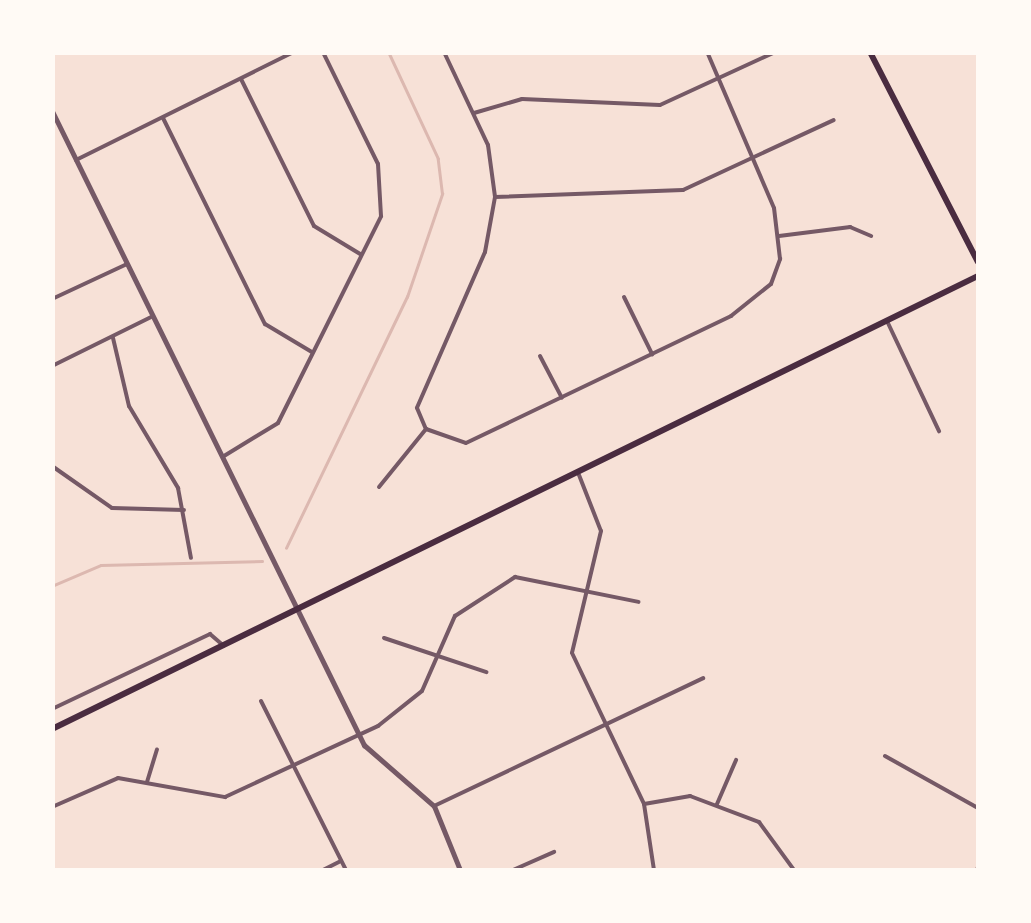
<!DOCTYPE html>
<html>
<head>
<meta charset="utf-8">
<style>
  body { margin:0 }
  #map { position:relative; width:1031px; height:923px; overflow:hidden; background:#f7e1d7; font-family:Bitter,serif }
  div>[style] { position:absolute }
  [style*='--x'] { left:calc(var(--x)*1px); top:calc(var(--y)*1px); width:calc(var(--w)*1px); rotate:calc(var(--a)*1deg) }
  .stream>* { height:2.5px; margin:-1.25px; padding:0 1.25px; transform-origin:1.25px; border-radius:1.25px; background:#dcb8b0 }
  .minor>* { height:4px; margin:-2px; padding:0 2px; transform-origin:2px; border-radius:2px; background:#755966 }
  .tertiary>* { height:5px; margin:-2.5px; padding:0 2.5px; transform-origin:2.5px; border-radius:2.5px; background:#755966 }
  .secondary>* { height:6px; margin:-3px; padding:0 3px; transform-origin:3px; border-radius:3px; background:#4a2c40 }
  .primary>* { height:6px; margin:-3px; padding:0 3px; transform-origin:3px; border-radius:3px; background:#4a2c40 }
  span { translate:-50% -50%; white-space:nowrap; text-align:center; line-height:1.15; -webkit-text-stroke:8px #fffaf5; paint-order:stroke }
  .frame { position:absolute; inset:0; border:55px solid #fffaf5; pointer-events:none }
</style>
</head>
<body>
<div id="map">
  <div class="stream">
    <i style="--x:286;--y:548;--w:279;--a:-64.3"></i>
    <i style="--x:407;--y:297;--w:109;--a:-71.2"></i>
    <i style="--x:442;--y:194;--w:35;--a:-97"></i>
    <i style="--x:438;--y:159;--w:118;--a:-115"></i>
    <i style="--x:52;--y:586;--w:53;--a:-23.2"></i>
    <i style="--x:101;--y:565;--w:161;--a:-1.4"></i>
  </div>
  <div class="minor">
    <i style="--x:444;--y:52;--w:103;--a:64.7"></i>
    <i style="--x:488;--y:145;--w:52;--a:82.3"></i>
    <i style="--x:495;--y:197;--w:56;--a:100.3"></i>
    <i style="--x:485;--y:252;--w:170;--a:113.6"></i>
    <i style="--x:417;--y:408;--w:23;--a:67"></i>
    <i style="--x:426;--y:429;--w:42;--a:19.3"></i>
    <i style="--x:466;--y:443;--w:294;--a:-25.6"></i>
    <i style="--x:731;--y:316;--w:51;--a:-38.7"></i>
    <i style="--x:771;--y:284;--w:27;--a:-70"></i>
    <i style="--x:780;--y:259;--w:51;--a:-96.7"></i>
    <i style="--x:774;--y:208;--w:170;--a:-113.2"></i>
    <i style="--x:241;--y:79;--w:164;--a:63.6"></i>
    <i style="--x:314;--y:226;--w:54;--a:31.3"></i>
    <i style="--x:474;--y:113;--w:50;--a:-16.3"></i>
    <i style="--x:522;--y:99;--w:138;--a:2.5"></i>
    <i style="--x:660;--y:105;--w:127;--a:-24.7"></i>
    <i style="--x:163;--y:118;--w:230;--a:63.7"></i>
    <i style="--x:265;--y:324;--w:55;--a:30.8"></i>
    <i style="--x:76;--y:160;--w:243;--a:-26.4"></i>
    <i style="--x:495;--y:197;--w:188;--a:-2.1"></i>
    <i style="--x:683;--y:190;--w:166;--a:-24.9"></i>
    <i style="--x:779;--y:236;--w:72;--a:-7.2"></i>
    <i style="--x:850;--y:227;--w:23;--a:23"></i>
    <i style="--x:624;--y:297;--w:64;--a:63.8"></i>
    <i style="--x:52;--y:299;--w:81;--a:-25"></i>
    <i style="--x:887;--y:321;--w:122;--a:64.7"></i>
    <i style="--x:113;--y:338;--w:70;--a:76.8"></i>
    <i style="--x:129;--y:406;--w:96;--a:59.1"></i>
    <i style="--x:178;--y:488;--w:71;--a:79.5"></i>
    <i style="--x:540;--y:356;--w:47;--a:62.4"></i>
    <i style="--x:52;--y:366;--w:110;--a:-26.3"></i>
    <i style="--x:224;--y:456;--w:63;--a:-31.4"></i>
    <i style="--x:278;--y:423;--w:231;--a:-63.5"></i>
    <i style="--x:381;--y:216;--w:52;--a:-93.3"></i>
    <i style="--x:378;--y:164;--w:125;--a:-116.2"></i>
    <i style="--x:52;--y:466;--w:73;--a:35"></i>
    <i style="--x:112;--y:508;--w:72;--a:1.6"></i>
    <i style="--x:579;--y:475;--w:60;--a:68.6"></i>
    <i style="--x:601;--y:531;--w:125;--a:103.4"></i>
    <i style="--x:572;--y:653;--w:167;--a:64.5"></i>
    <i style="--x:644;--y:804;--w:67;--a:81.4"></i>
    <i style="--x:379;--y:487;--w:75;--a:-51"></i>
    <i style="--x:384;--y:638;--w:108;--a:18.4"></i>
    <i style="--x:261;--y:701;--w:189;--a:63.3"></i>
    <i style="--x:52;--y:709;--w:175;--a:-25.4"></i>
    <i style="--x:210;--y:634;--w:18;--a:41"></i>
    <i style="--x:885;--y:756;--w:107;--a:29.2"></i>
    <i style="--x:147;--y:782;--w:34;--a:-73"></i>
    <i style="--x:644;--y:804;--w:47;--a:-9.9"></i>
    <i style="--x:690;--y:796;--w:74;--a:20.6"></i>
    <i style="--x:759;--y:822;--w:59;--a:53.9"></i>
    <i style="--x:717;--y:804;--w:48;--a:-66.6"></i>
    <i style="--x:434;--y:806;--w:298;--a:-25.4"></i>
    <i style="--x:52;--y:807;--w:72;--a:-23.7"></i>
    <i style="--x:118;--y:778;--w:109;--a:10.1"></i>
    <i style="--x:225;--y:797;--w:169;--a:-24.9"></i>
    <i style="--x:378;--y:726;--w:56;--a:-38.5"></i>
    <i style="--x:422;--y:691;--w:82;--a:-66.3"></i>
    <i style="--x:455;--y:616;--w:72;--a:-33"></i>
    <i style="--x:515;--y:577;--w:126;--a:11.4"></i>
    <i style="--x:323;--y:870;--w:20;--a:-27"></i>
    <i style="--x:513;--y:870;--w:45;--a:-23.7"></i>
    <i style="--x:977;--y:870;--w:3;--a:-72"></i>
  </div>
  <div class="tertiary">
    <i style="--x:52;--y:111;--w:707;--a:63.8"></i>
    <i style="--x:364;--y:745;--w:93;--a:41.1"></i>
    <i style="--x:434;--y:806;--w:69;--a:67.9"></i>
  </div>
  <div class="secondary">
    <i style="--x:870;--y:52;--w:236;--a:62.8"></i>
  </div>
  <div class="primary">
    <i style="--x:52;--y:729;--w:1031;--a:-26.07"></i>
  </div>
  <div class="frame"></div>
</div>
</body>
</html>
